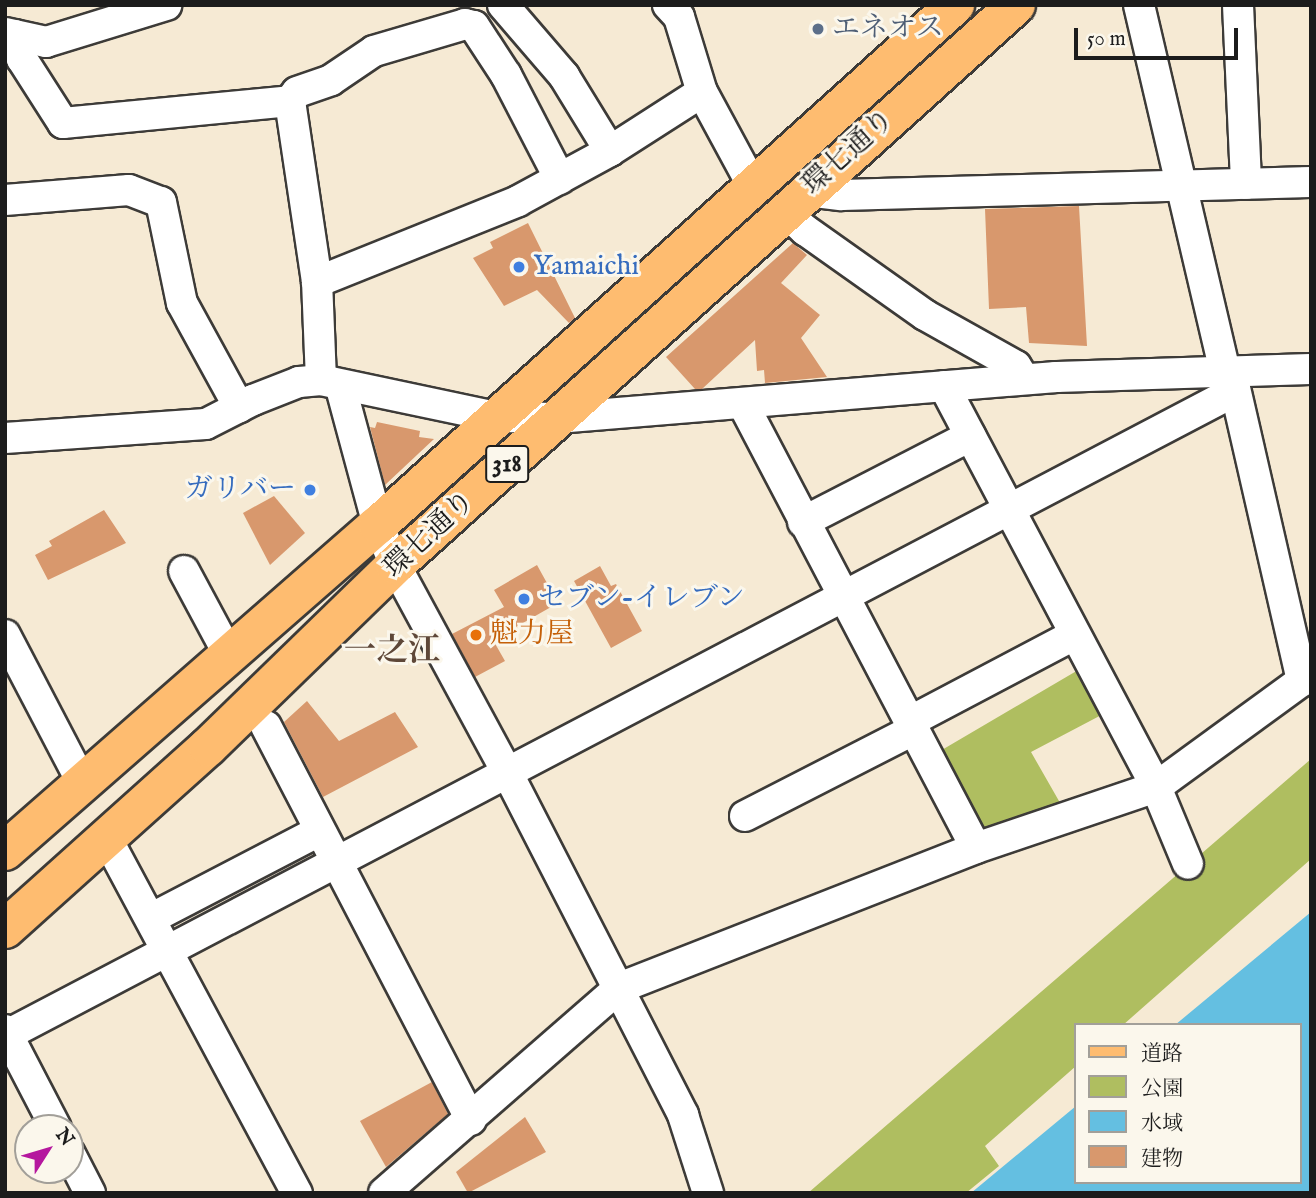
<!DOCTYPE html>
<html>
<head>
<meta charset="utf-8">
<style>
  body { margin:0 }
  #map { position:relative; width:1316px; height:1198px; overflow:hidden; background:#f6ead4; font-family:"IM FELL English","Noto Serif JP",serif }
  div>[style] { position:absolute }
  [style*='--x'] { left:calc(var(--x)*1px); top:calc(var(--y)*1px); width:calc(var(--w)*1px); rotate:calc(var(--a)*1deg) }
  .green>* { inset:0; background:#afbe60 }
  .water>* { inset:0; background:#64bfe1 }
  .building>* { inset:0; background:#d8986d }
  .roads { filter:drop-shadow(2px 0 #3d3b38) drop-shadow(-2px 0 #3d3b38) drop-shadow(0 2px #3d3b38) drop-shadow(0 -2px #3d3b38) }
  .minor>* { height:30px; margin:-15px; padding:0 15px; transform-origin:15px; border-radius:15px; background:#fff }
  .major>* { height:38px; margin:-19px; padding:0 19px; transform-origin:19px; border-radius:19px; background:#febc70 }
  .dots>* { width:19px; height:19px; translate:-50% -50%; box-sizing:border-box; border:4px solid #fbf7ec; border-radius:50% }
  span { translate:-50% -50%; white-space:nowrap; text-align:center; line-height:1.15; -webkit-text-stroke:6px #fbf7ec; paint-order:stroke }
  .shield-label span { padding:2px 5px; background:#fbf7ec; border:2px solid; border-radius:5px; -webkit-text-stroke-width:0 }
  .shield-label { font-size:26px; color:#1c1c1c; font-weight:700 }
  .service-label { font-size:28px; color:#4e5e75 }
  .left { translate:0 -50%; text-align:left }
  .street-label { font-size:28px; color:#1c1c1c }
  .shop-label { font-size:28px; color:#366cbe }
  .right { translate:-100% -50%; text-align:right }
  .food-label { font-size:28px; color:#c56008 }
  .quarter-label { font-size:32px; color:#5e4738; font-weight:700 }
  .frame { position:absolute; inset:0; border:7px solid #1c1c1c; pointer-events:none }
  .legend { position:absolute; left:1074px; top:1023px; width:228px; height:161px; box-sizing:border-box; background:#fbf7ec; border:2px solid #a29f99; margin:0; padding:9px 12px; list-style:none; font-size:21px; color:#1c1c1c }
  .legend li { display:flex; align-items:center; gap:14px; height:35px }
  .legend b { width:35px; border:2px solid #a29f99 }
  .north { position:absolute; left:14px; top:1114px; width:70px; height:70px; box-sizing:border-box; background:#fbf7ec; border:2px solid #a29f99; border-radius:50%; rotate:53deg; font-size:19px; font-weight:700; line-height:28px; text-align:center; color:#1c1c1c }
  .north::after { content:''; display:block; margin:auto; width:24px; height:32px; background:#b5179e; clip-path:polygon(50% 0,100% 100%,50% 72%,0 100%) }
  .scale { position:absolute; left:1074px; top:28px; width:164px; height:32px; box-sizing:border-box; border:4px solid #1c1c1c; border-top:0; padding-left:9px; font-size:21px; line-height:24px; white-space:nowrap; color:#1c1c1c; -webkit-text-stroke:5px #fbf7ec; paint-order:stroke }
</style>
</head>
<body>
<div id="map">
  <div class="green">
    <i style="clip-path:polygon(1085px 666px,1109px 711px,1031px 752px,1063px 808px,978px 839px,935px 754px)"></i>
    <i style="clip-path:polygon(1311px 759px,1311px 859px,1123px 1025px,1076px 1025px,1076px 1066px,985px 1146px,999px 1166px,966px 1193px,808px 1193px)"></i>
  </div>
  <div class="water">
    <i style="clip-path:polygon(1311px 912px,1311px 1193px,971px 1193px,1076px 1106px,1076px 1182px,1300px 1182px,1300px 1025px,1175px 1025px)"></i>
  </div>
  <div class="building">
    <i style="clip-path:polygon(1079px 206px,1087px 346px,1029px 343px,1026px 307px,989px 309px,985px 209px)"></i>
    <i style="clip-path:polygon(528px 223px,575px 318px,569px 323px,537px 290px,504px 306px,473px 258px,493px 248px,490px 242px)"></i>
    <i style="clip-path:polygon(793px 243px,807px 255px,781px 283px,820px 315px,801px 338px,827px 377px,765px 383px,764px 370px,757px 371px,755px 340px,702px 389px,695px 389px,666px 357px)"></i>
    <i style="clip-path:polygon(377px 422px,420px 431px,419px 437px,434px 439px,385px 485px,370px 427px,375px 428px)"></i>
    <i style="clip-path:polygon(274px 496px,305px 533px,270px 565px,243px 513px)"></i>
    <i style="clip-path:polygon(104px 510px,126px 543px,48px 580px,35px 555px,52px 546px,49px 541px)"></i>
    <i style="clip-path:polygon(537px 565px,558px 603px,493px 640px,505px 661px,475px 677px,452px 634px,504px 607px,494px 590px)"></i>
    <i style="clip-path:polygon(600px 566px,611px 586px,616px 584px,642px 631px,611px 648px,574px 581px)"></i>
    <i style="clip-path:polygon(307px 701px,339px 741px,395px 712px,418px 747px,323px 797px,284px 722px)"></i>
    <i style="clip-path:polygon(432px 1082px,448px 1114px,386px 1167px,360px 1121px)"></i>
    <i style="clip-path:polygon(525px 1117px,546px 1152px,468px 1193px,456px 1172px)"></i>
  </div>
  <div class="roads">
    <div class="minor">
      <i style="--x:503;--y:5;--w:94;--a:49.3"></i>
      <i style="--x:564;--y:76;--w:88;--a:58.5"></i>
      <i style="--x:668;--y:5;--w:16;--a:47"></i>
      <i style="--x:679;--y:17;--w:78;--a:73"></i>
      <i style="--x:702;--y:92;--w:109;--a:61.6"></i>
      <i style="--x:1139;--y:5;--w:376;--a:76.8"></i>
      <i style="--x:1238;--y:5;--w:179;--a:87.4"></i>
      <i style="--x:5;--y:33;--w:42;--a:12.4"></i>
      <i style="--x:46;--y:42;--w:126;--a:-17.1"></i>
      <i style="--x:15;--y:35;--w:25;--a:74"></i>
      <i style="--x:22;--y:59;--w:76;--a:57.4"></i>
      <i style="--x:63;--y:123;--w:228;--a:-5.5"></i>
      <i style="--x:290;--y:101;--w:11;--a:-52"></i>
      <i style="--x:297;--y:92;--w:36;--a:-19"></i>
      <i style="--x:331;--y:80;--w:52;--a:-34"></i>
      <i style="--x:374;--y:51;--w:95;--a:-16.5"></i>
      <i style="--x:465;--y:24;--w:9;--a:13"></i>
      <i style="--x:474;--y:26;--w:59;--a:56.9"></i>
      <i style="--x:506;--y:75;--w:117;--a:62.6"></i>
      <i style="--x:290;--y:101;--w:183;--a:81.5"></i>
      <i style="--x:807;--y:191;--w:35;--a:7"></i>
      <i style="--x:842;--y:195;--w:469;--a:-1.6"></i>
      <i style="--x:5;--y:200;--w:124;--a:-4.6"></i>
      <i style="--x:129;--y:190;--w:34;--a:21"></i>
      <i style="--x:161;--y:202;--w:103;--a:78.3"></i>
      <i style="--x:182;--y:303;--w:119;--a:61.3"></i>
      <i style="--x:785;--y:211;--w:28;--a:44"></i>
      <i style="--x:805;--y:230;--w:147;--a:35.3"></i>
      <i style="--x:925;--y:315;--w:104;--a:29.3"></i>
      <i style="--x:1016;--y:366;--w:15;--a:58"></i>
      <i style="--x:1232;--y:375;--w:314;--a:77.1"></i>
      <i style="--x:321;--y:380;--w:98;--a:-92.3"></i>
      <i style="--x:317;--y:282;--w:217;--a:-21.9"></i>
      <i style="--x:518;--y:201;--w:105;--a:-28.5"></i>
      <i style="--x:610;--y:151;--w:109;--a:-32.7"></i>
      <i style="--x:944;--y:386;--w:454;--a:62.1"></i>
      <i style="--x:1156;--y:787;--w:83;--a:67.4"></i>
      <i style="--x:341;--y:388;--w:142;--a:74.9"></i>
      <i style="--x:378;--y:525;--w:43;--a:67"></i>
      <i style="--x:395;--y:565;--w:235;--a:61.6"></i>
      <i style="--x:507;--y:772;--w:386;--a:62.8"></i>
      <i style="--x:683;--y:1115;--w:82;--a:72.2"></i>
      <i style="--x:743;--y:404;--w:501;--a:62.31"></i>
      <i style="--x:5;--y:438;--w:201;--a:-4"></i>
      <i style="--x:206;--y:424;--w:53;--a:-27.1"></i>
      <i style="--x:253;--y:400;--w:49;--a:-21.4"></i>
      <i style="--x:299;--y:382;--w:22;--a:-5"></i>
      <i style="--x:321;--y:380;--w:180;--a:11.9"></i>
      <i style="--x:497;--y:417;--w:60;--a:1"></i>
      <i style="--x:557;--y:418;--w:501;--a:-4.7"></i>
      <i style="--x:1056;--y:377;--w:255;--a:-1.8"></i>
      <i style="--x:803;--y:522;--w:188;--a:-27.2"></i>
      <i style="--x:184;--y:571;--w:93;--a:61.8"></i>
      <i style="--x:5;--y:635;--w:166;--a:62.4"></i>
      <i style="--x:909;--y:722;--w:187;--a:-27.8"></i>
      <i style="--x:266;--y:726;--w:444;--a:62.5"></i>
      <i style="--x:745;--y:816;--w:189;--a:-27.1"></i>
      <i style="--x:107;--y:839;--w:402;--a:61.8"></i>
      <i style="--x:152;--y:918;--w:188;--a:-27.5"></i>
      <i style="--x:5;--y:1030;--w:110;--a:62.5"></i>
      <i style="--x:5;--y:1036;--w:1387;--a:-27.67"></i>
      <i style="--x:70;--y:1154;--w:44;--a:62.9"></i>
      <i style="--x:384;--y:1193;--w:312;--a:-41.1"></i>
      <i style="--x:619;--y:988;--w:383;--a:-21.4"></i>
      <i style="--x:976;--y:848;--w:190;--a:-18.7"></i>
      <i style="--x:1156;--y:787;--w:192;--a:-36.1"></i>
    </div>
    <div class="major">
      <i style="--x:5;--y:851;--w:495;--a:-41.2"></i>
      <i style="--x:378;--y:525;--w:777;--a:-42.03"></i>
      <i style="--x:5;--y:929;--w:273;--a:-41.9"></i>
      <i style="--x:208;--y:747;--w:261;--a:-44.2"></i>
      <i style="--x:395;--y:565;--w:836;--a:-42.04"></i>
    </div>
  </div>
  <div class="dots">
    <i style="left:818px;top:29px;background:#5c6f8a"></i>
    <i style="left:519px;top:267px;background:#3f7fe0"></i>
    <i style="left:310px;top:490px;background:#3f7fe0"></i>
    <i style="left:524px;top:599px;background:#3f7fe0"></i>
    <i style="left:476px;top:635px;background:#e8710a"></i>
  </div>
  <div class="shield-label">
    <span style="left:507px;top:464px">318</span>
  </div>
  <div class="service-label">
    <span class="left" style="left:832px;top:29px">エネオス</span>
  </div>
  <div class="street-label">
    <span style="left:849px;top:153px;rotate:-42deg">環七通り</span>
    <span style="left:430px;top:535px;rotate:-43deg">環七通り</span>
  </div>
  <div class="shop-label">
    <span class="left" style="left:533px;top:267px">Yamaichi</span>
    <span class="right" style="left:296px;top:490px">ガリバー</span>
    <span class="left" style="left:538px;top:599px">セブン-イレブン</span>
  </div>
  <div class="food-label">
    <span class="left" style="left:490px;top:635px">魁力屋</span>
  </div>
  <div class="quarter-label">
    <span style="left:392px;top:652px">一之江</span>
  </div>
  <div class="frame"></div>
  <ul class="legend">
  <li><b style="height:9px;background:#febc70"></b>道路</li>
  <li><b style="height:19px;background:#afbe60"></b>公園</li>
  <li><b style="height:19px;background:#64bfe1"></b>水域</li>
  <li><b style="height:19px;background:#d8986d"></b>建物</li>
  </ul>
  <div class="north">N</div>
  <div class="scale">50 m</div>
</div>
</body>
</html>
